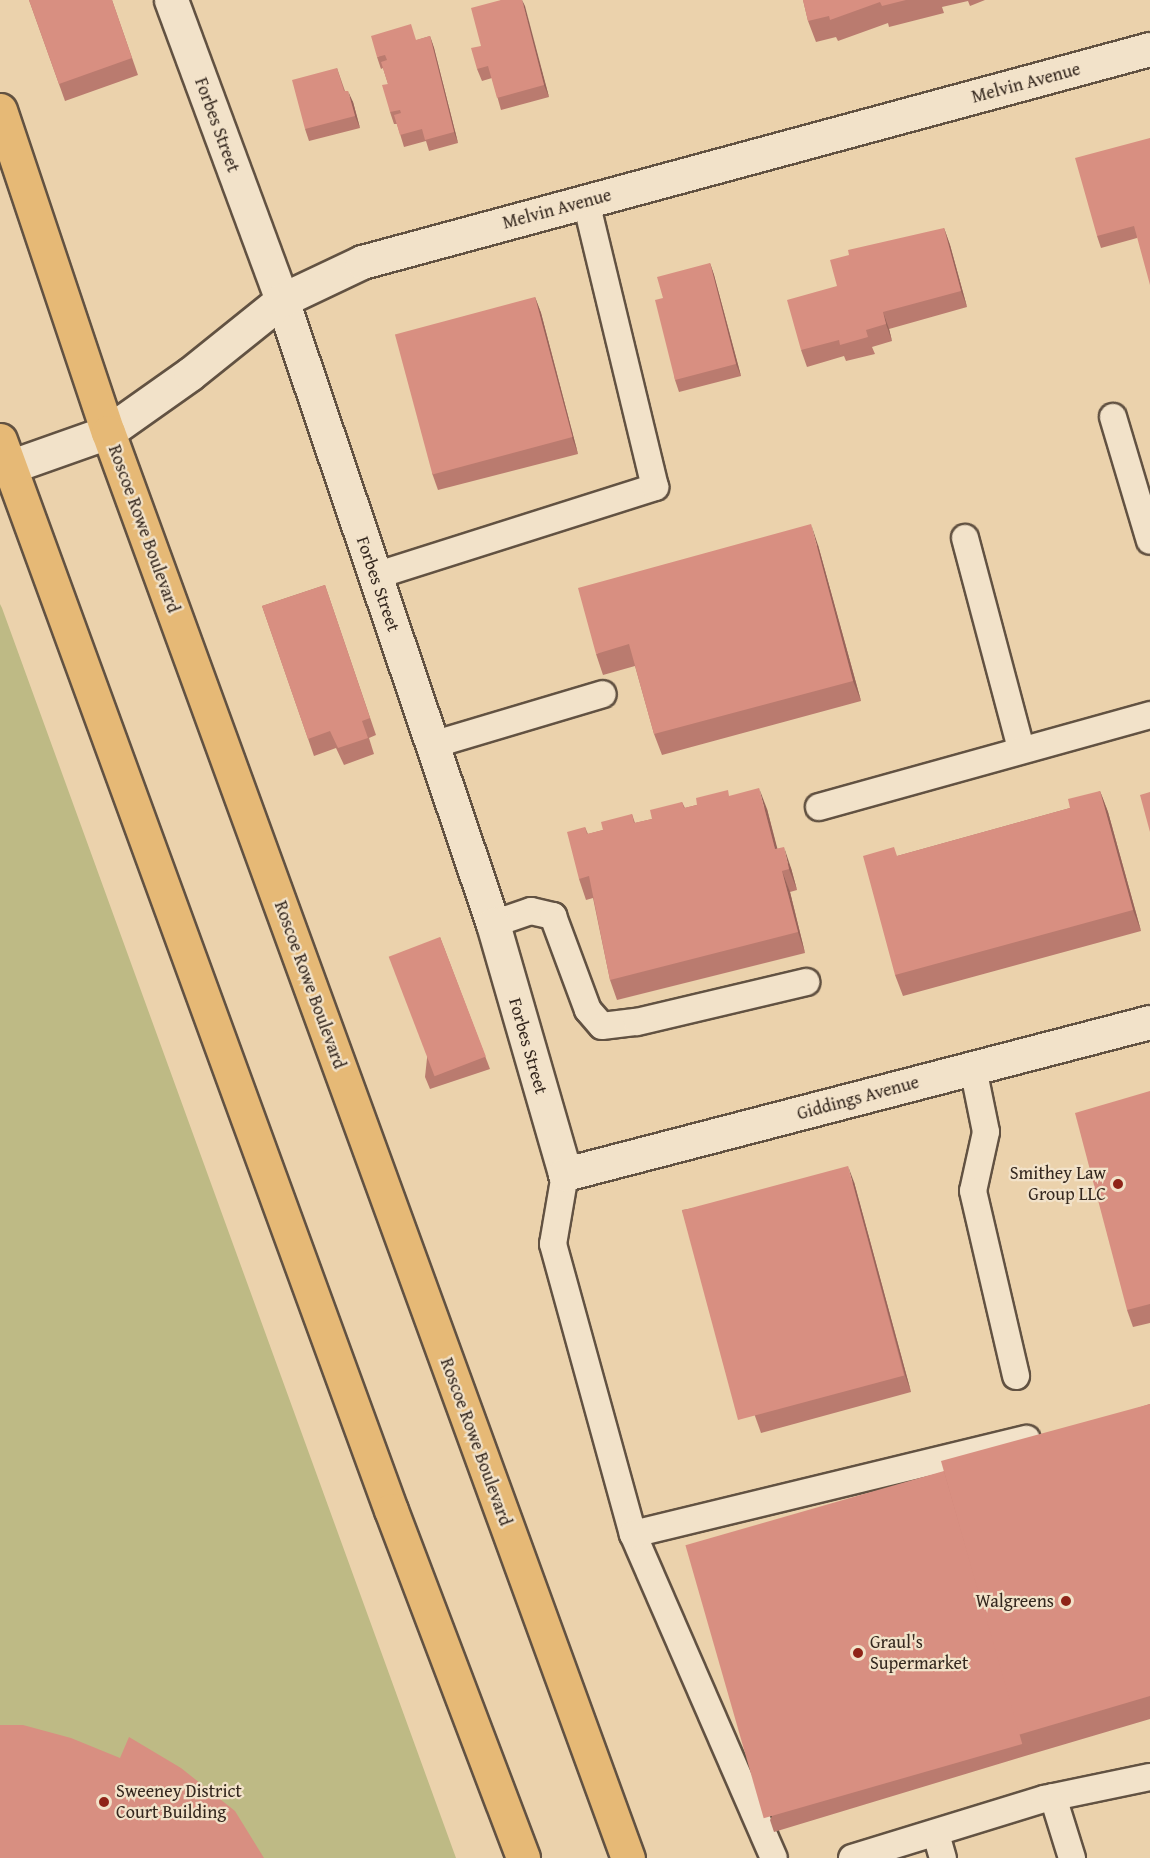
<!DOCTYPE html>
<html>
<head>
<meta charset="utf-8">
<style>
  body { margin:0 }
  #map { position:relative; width:1150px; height:1858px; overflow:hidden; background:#ebd2ac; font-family:"Gentium Book Plus",serif }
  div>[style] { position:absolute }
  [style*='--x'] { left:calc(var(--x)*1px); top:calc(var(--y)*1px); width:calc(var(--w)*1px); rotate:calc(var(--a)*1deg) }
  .green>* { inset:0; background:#beba85 }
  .roads { filter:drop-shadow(2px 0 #625242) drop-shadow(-2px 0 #625242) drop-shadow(0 2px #625242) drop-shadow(0 -2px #625242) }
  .lane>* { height:26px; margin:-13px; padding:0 13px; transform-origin:13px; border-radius:13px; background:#f2e2c9 }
  .street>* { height:33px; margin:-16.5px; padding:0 16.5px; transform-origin:16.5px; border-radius:16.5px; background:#f2e2c9 }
  .secondary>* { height:33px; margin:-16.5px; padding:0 16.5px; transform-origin:16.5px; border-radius:16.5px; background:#f2e2c9 }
  .primary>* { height:33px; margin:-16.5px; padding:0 16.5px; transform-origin:16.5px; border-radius:16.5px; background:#e6b976 }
  .wall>* { inset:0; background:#ba7b6f }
  .shaded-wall>* { inset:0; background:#97645a }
  .building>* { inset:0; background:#d88f81; transform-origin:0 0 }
  .dots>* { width:16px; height:16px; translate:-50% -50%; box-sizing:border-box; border:3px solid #f2e2c9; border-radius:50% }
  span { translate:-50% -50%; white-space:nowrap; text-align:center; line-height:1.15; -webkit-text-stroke:4.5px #f2e2c9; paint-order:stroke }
  .street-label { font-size:18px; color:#34271e }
  .poi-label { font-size:18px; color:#34271e }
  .right { translate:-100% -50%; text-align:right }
  .left { translate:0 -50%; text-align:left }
</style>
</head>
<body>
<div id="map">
  <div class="green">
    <i style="clip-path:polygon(0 604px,2px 608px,456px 1858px,259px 1858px,127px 1779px,0 1746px)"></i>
  </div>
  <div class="roads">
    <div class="lane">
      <i style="--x:1113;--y:417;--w:129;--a:73.4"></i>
      <i style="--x:965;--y:538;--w:218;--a:75.1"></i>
      <i style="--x:375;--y:576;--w:294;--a:-17.6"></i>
      <i style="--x:655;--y:487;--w:294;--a:-103.6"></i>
      <i style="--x:432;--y:745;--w:178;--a:-16.6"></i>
      <i style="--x:819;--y:807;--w:344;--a:-15.5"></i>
      <i style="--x:493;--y:924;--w:40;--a:-18.9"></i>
      <i style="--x:531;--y:911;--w:23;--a:13"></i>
      <i style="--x:553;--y:916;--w:100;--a:69.6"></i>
      <i style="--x:588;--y:1010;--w:21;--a:49"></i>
      <i style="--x:602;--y:1026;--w:35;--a:-7"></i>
      <i style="--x:637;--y:1022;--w:174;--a:-13.3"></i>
      <i style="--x:973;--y:1068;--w:65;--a:78.5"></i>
      <i style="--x:986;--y:1132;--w:60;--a:102.4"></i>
      <i style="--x:973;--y:1191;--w:190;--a:76.9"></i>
      <i style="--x:565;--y:1174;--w:71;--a:99.7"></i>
      <i style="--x:553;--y:1244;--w:301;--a:74.6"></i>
      <i style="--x:633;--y:1534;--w:353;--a:66.5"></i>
      <i style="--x:633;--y:1534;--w:405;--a:-13.6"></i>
      <i style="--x:1053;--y:1797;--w:64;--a:72.7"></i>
      <i style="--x:936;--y:1834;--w:25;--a:74"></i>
      <i style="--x:852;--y:1858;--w:201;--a:-17.1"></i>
      <i style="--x:1044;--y:1799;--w:108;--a:-11.7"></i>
    </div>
    <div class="street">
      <i style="--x:171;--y:0;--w:320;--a:69.7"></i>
      <i style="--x:282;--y:300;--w:659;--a:71.32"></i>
      <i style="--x:493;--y:924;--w:260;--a:73.9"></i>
      <i style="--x:565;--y:1174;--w:604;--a:-14.57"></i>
    </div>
    <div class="secondary">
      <i style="--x:9;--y:467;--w:105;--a:-19.5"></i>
      <i style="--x:108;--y:432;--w:100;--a:-35.3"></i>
      <i style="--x:190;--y:374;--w:118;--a:-38.8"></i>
      <i style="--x:282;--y:300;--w:89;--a:-25.4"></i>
      <i style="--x:362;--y:262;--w:816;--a:-15.13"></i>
    </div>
    <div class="primary">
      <i style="--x:0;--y:110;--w:340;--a:71.5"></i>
      <i style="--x:108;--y:432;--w:1518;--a:69.97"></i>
      <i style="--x:0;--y:440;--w:1139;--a:69.93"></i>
      <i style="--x:391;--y:1510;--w:372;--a:69.2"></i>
    </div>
  </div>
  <div class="wall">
    <i style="clip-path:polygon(29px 0,112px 0,138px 75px,65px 101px)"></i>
    <i style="clip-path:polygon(501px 0,522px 0,549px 97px,501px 110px,492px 78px,482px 81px,477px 69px,481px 46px)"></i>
    <i style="clip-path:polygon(803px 0,985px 0,970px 6px,968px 1px,942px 7px,944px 13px,889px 27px,888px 23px,838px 41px,836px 37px,816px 42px,808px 21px)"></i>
    <i style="clip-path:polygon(430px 36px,434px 48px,458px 143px,429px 151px,426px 141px,404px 147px,397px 124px,394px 124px,390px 112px,388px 84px,383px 68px,381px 69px,377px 57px,417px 40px)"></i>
    <i style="clip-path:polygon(337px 68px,345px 91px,353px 102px,360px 128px,309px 141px,305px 129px)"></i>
    <i style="clip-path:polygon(1150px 138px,1137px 238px,1101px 248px,1097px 236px)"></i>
    <i style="clip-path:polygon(944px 228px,950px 245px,967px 307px,889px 329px,892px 341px,872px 347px,875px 354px,846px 361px,844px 356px,807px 367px,801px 350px)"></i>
    <i style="clip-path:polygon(710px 263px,714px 275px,741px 376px,679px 392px,675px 380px,663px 298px)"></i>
    <i style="clip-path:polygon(535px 297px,541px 313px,578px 454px,438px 490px,432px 473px)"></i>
    <i style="clip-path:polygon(818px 545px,861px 701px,662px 755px,654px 734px,635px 666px,603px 675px,596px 654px)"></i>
    <i style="clip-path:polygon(325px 585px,376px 735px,369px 738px,374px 754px,344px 765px,336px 748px,314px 756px,262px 606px)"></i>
    <i style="clip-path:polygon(1100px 791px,1108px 812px,1141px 931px,903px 996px,895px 975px,897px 856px,1070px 808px)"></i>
    <i style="clip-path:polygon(730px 796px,767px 809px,777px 849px,791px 868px,797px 890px,790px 892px,805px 953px,617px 1000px,610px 980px,593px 898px,586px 900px,579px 879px,585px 827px,588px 834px,603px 830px,632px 814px,635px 823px,652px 819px,682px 802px,685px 808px)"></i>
    <i style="clip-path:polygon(440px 937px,490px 1069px,430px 1089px,425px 1077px)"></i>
    <i style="clip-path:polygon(1150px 1091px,1150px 1323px,1133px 1327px,1127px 1310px)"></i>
    <i style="clip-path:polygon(854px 1182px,911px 1392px,761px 1433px,682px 1210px)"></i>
    <i style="clip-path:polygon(1150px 1404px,1150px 1719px,1025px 1756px,774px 1832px,770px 1820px,944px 1471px)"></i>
  </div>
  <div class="shaded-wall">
    <i style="clip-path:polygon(522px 0,525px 6px,549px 97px,544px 85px)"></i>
    <i style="clip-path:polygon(430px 36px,434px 48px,458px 143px,454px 132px)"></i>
    <i style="clip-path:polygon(348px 91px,353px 102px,360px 128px,355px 116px)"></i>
    <i style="clip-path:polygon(944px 228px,950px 245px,967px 307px,961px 291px)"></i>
    <i style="clip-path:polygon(710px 263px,714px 275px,741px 376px,736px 364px)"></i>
    <i style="clip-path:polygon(535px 297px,541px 313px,578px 454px,572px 437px)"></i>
    <i style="clip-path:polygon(883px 312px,889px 329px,892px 341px,886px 324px)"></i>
    <i style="clip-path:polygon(811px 524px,818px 545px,861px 701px,853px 681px)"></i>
    <i style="clip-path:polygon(759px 788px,767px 809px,783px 870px,775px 849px)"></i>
    <i style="clip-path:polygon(1100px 791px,1108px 812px,1141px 931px,1133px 910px)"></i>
    <i style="clip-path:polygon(784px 847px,791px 868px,797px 890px,789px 869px)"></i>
    <i style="clip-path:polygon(782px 871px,790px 892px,805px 953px,798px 932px)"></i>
    <i style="clip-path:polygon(848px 1166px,854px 1182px,911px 1392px,905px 1375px)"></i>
  </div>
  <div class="building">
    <i style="clip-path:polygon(29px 0,112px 0,132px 58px,59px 84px)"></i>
    <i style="clip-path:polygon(501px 0,522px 0,544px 85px,497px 98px,488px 66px,477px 69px,471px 48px,481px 46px,471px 8px)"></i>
    <i style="clip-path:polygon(803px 0,906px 0,882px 6px,880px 2px,830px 20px,829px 16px,808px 21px)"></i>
    <i style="clip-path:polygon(411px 24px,416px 40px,430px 36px,454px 132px,425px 140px,422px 129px,400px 135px,394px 115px,401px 113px,400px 110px,390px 112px,382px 85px,388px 84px,381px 62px,387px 60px,385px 55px,377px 57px,371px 36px)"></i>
    <i style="clip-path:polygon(337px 68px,344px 91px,348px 91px,355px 116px,305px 129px,292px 80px)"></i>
    <i style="clip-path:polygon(1150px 138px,1150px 285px,1134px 226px,1097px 236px,1075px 158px)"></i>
    <i style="clip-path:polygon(944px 228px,961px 291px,883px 312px,886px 324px,866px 330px,868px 337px,840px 345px,839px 340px,801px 350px,787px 300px,837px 286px,830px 260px,849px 255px,848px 250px)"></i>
    <i style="clip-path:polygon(710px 263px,736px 364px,675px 380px,655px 300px,663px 298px,657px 277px)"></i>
    <i style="left:535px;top:297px;width:145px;height:145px;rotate:75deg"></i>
    <i style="clip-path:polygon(811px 524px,853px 681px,654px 734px,629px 644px,596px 654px,578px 588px)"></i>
    <i style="clip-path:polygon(325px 585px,370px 718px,362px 721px,368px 738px,338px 748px,330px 731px,308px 739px,262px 606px)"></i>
    <i style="clip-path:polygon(759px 788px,775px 849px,784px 847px,789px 869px,782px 871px,798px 932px,610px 980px,589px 876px,579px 879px,567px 832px,585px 827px,587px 834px,603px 830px,601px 822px,632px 814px,634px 823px,652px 819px,650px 810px,682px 802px,684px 808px,697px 805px,696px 798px,728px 790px,729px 796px)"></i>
    <i style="clip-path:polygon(1100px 791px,1133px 910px,895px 975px,863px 856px,894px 847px,897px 856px,1070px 808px,1068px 799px)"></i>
    <i style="clip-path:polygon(1150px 792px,1150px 832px,1140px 795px)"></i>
    <i style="left:440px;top:937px;width:128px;height:55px;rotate:69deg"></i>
    <i style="clip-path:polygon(1150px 1091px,1150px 1304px,1127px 1310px,1075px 1113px)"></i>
    <i style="left:848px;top:1166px;width:217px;height:172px;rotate:75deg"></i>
    <i style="clip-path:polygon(1150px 1404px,1150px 1696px,1018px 1735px,941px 1461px)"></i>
    <i style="left:944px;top:1471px;width:284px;height:269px;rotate:74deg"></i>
    <i style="clip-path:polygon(0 1725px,23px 1725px,71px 1738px,120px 1758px,129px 1737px,181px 1768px,235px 1811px,264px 1858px,0 1858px)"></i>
  </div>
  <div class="dots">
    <i style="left:1118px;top:1184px;background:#8f2418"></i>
    <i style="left:1066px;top:1601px;background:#8f2418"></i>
    <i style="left:858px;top:1653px;background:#8f2418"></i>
    <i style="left:104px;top:1802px;background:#8f2418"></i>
  </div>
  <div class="street-label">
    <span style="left:1026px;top:83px;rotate:-15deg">Melvin Avenue</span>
    <span style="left:217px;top:125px;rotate:70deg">Forbes Street</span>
    <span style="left:557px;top:209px;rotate:-15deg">Melvin Avenue</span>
    <span style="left:144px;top:529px;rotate:70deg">Roscoe Rowe Boulevard</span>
    <span style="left:378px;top:584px;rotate:71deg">Forbes Street</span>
    <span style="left:310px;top:985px;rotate:70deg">Roscoe Rowe Boulevard</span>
    <span style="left:528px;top:1046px;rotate:74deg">Forbes Street</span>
    <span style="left:858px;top:1098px;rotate:-15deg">Giddings Avenue</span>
    <span style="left:476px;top:1442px;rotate:70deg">Roscoe Rowe Boulevard</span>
  </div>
  <div class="poi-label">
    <span class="right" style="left:1106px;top:1184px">Smithey Law<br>Group LLC</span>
    <span class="right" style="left:1054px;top:1601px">Walgreens</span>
    <span class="left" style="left:870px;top:1653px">Graul's<br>Supermarket</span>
    <span class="left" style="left:116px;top:1802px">Sweeney District<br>Court Building</span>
  </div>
</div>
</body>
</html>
